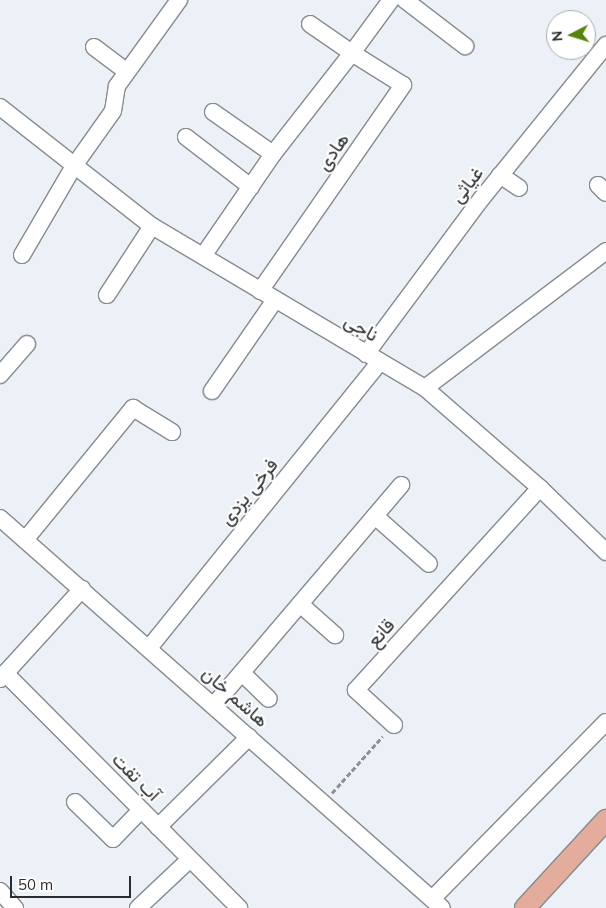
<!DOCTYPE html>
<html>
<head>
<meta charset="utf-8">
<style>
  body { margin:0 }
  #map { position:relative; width:606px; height:908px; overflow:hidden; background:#ecf1f7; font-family:Mulish,Vazirmatn,sans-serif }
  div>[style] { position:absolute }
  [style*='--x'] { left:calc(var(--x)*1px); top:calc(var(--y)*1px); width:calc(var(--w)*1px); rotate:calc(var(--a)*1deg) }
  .path>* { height:3px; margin-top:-1.5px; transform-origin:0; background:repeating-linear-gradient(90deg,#8c9094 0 5px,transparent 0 7.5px) }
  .roads { filter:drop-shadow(1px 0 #868b90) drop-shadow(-1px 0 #868b90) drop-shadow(0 1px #868b90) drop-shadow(0 -1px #868b90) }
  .minor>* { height:16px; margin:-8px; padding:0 8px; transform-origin:8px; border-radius:8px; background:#fff }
  .major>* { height:20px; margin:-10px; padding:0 10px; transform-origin:10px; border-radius:10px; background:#e3ac9c }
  span { translate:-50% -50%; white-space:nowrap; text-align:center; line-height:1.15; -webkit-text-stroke:4px #fff; paint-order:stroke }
  .street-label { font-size:19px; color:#2a2c2e }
  .north { position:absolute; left:546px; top:10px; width:50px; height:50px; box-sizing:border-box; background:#fff; border:1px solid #aaabab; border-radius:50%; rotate:265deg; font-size:14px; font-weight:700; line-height:20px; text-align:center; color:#2a2c2e }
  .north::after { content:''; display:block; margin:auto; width:18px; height:22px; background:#58830f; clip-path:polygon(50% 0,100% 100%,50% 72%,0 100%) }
  .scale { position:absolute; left:10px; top:876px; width:121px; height:22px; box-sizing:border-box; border:2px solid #2a2c2e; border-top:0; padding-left:6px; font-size:15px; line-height:18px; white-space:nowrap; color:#2a2c2e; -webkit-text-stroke:4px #fff; paint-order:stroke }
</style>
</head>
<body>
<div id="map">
  <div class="path">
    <i style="--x:332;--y:793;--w:76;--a:-48.2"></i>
  </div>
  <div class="roads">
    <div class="minor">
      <i style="--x:405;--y:0;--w:76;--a:37.5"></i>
      <i style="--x:94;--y:47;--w:41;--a:37.1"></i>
      <i style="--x:0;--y:107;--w:193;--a:38.1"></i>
      <i style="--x:152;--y:226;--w:317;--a:30.7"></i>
      <i style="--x:425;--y:388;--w:152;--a:41"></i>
      <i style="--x:540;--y:488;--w:92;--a:44.1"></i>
      <i style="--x:213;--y:112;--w:73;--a:35"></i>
      <i style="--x:186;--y:137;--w:82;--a:37.6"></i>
      <i style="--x:500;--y:175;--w:23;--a:34"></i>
      <i style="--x:598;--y:185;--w:11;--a:45"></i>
      <i style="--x:22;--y:255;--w:103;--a:-59.7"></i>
      <i style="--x:74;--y:166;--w:67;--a:-54.7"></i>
      <i style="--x:113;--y:111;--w:25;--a:-81"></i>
      <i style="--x:117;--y:86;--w:106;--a:-54.2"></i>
      <i style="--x:203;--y:256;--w:124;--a:-55.5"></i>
      <i style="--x:273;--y:154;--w:128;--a:-52"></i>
      <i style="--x:352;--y:53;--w:51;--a:-145.4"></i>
      <i style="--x:260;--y:291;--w:251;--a:-55.2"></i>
      <i style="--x:403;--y:85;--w:60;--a:-147.9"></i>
      <i style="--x:352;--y:53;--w:66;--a:-53.7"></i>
      <i style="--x:107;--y:295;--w:82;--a:-56.9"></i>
      <i style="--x:366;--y:354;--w:194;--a:-53.4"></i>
      <i style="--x:482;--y:198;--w:197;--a:-51"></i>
      <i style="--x:0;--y:375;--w:41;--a:-48.9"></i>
      <i style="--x:425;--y:388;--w:227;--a:-37.1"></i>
      <i style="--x:212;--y:391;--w:111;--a:-55.3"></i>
      <i style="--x:375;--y:516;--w:72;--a:41.6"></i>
      <i style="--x:0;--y:518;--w:589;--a:41.42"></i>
      <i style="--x:25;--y:540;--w:171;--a:-50.7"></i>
      <i style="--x:133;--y:408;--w:46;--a:31.6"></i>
      <i style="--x:300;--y:604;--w:47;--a:41.5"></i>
      <i style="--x:149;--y:648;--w:368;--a:-51.1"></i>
      <i style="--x:5;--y:673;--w:332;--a:45.1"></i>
      <i style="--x:242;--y:673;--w:37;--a:44"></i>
      <i style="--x:0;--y:679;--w:122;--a:-47.7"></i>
      <i style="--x:214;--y:705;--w:289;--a:-49.6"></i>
      <i style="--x:394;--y:725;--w:52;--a:-137.4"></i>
      <i style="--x:356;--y:690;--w:273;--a:-47.7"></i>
      <i style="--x:75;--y:802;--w:53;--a:44.2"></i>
      <i style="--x:113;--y:839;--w:40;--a:-46"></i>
      <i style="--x:158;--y:827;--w:128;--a:-44.7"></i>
      <i style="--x:0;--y:891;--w:23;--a:49"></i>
      <i style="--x:432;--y:899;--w:248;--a:-45.5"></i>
      <i style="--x:138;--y:908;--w:71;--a:-43.3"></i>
    </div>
    <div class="major">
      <i style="--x:525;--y:908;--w:120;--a:-47.4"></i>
    </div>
  </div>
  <div class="street-label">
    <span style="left:333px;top:152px;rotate:-55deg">هادی</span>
    <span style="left:467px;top:185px;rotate:-52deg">غیاثی</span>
    <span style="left:361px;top:328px;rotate:30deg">ناجی</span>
    <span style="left:249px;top:492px;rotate:-51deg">فرخی یزدی</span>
    <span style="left:381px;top:633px;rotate:-48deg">قانع</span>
    <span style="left:235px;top:697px;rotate:41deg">هاشم خان</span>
    <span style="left:136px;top:777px;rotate:45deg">آب تفت</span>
  </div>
  <div class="north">N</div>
  <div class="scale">50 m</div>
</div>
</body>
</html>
